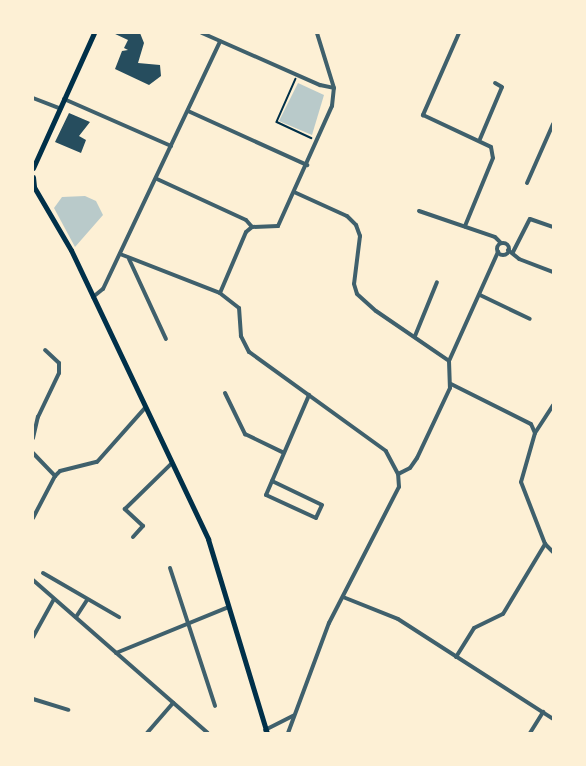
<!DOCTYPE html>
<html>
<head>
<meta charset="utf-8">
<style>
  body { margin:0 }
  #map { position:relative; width:586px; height:766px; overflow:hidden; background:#fdf0d5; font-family:Roboto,sans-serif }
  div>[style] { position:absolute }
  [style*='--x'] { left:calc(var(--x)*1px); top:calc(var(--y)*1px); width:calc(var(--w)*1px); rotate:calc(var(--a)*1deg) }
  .green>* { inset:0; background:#b9caca }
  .building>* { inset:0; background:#264d5e }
  .path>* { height:1.5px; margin:-0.75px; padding:0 0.75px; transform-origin:0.75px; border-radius:0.75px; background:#003049 }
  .minor>* { height:4px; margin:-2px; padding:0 2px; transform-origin:2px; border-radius:2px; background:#3f606c }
  .minor>.ring { margin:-2px; padding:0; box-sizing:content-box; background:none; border:4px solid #3f606c; border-radius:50% }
  .secondary>* { height:5px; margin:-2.5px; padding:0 2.5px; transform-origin:2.5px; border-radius:2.5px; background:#003049 }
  span { translate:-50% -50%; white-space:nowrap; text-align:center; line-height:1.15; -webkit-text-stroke:6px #fdf0d5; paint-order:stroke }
  .frame { position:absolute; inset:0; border:34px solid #fdf0d5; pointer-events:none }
</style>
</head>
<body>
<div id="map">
  <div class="green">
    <i style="clip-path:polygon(298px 83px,324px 95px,312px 135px,279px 121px)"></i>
    <i style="clip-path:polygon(85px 196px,96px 201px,103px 215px,75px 247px,54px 208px,62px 197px)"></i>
  </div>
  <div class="building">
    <i style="clip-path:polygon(113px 33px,140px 33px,144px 43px,138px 63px,160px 65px,161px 76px,149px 85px,115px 69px,122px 51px,128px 50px,124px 48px,128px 40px)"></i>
    <i style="clip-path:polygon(69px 113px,90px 122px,79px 136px,86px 140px,81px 153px,55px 142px)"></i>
  </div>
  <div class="path">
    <i style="--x:296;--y:79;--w:47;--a:113.8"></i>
    <i style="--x:277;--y:122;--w:38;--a:25"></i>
  </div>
  <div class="minor">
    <i style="--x:202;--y:33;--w:129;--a:23.8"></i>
    <i style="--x:320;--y:85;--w:14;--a:12"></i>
    <i style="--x:459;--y:33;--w:90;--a:113.7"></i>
    <i style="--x:423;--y:115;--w:75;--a:25.2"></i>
    <i style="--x:491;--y:147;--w:11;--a:80"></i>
    <i style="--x:493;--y:158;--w:74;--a:112.4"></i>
    <i style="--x:33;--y:98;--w:28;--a:21"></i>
    <i style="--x:64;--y:99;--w:117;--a:23.7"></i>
    <i style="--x:188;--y:111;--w:131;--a:24.4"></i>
    <i style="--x:480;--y:139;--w:56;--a:-67.1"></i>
    <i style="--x:502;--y:87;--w:8;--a:-150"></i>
    <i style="--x:157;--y:179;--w:98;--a:24.7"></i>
    <i style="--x:246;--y:220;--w:9;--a:49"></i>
    <i style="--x:527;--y:183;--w:64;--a:-66.2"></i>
    <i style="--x:294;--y:192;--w:58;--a:24.4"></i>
    <i style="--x:347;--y:216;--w:13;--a:45"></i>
    <i style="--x:356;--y:225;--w:12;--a:70"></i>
    <i style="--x:360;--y:236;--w:48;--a:97.1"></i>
    <i style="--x:354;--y:284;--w:10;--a:73"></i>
    <i style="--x:357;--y:294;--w:25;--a:42"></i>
    <i style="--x:376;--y:311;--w:88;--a:34.4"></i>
    <i style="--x:449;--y:361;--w:27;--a:88"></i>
    <i style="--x:450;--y:388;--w:77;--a:115.2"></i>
    <i style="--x:417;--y:458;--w:12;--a:125"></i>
    <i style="--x:410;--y:468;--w:13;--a:153"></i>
    <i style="--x:419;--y:211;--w:80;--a:18.9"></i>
    <i style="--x:495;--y:237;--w:8;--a:45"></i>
    <i class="ring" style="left:497px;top:243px;width:8px;height:8px"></i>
    <i style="--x:508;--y:250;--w:14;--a:39"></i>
    <i style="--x:519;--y:259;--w:36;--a:21"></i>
    <i style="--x:513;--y:252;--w:37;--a:-63"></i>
    <i style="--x:530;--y:219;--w:24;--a:19"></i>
    <i style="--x:120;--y:254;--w:107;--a:21.3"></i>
    <i style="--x:129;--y:259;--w:88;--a:65.2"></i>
    <i style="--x:480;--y:295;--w:55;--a:25.6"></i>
    <i style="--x:93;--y:297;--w:13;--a:-39"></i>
    <i style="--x:103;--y:289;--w:274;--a:-64.7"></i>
    <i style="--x:415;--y:336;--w:58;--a:-67.8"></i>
    <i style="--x:449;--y:361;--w:120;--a:-65.8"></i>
    <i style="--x:451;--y:384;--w:89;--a:26.6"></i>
    <i style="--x:531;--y:424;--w:10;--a:66"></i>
    <i style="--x:535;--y:433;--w:51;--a:105.9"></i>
    <i style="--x:521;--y:482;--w:66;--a:68.8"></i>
    <i style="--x:545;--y:544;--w:11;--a:45"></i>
    <i style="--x:225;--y:393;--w:46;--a:64"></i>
    <i style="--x:245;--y:434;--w:41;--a:25.9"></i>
    <i style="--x:535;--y:433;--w:33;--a:-57"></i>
    <i style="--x:33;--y:438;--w:22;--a:-77"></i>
    <i style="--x:38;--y:417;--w:49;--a:-64.5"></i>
    <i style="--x:59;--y:373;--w:10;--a:-90"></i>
    <i style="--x:59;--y:363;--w:19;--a:-137"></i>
    <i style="--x:33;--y:453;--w:32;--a:46"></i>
    <i style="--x:272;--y:481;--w:55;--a:25.6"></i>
    <i style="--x:322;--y:505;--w:14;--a:115"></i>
    <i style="--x:316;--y:518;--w:55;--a:-155.3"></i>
    <i style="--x:266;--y:495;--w:109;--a:-66.7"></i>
    <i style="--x:33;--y:518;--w:47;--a:-62.4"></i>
    <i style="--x:55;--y:476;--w:7;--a:-45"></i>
    <i style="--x:60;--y:471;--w:38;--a:-14"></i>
    <i style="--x:97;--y:462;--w:72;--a:-48.4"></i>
    <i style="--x:133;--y:537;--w:15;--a:-48"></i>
    <i style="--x:143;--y:526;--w:25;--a:-137"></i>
    <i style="--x:125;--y:509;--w:66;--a:-44.4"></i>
    <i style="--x:170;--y:568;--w:145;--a:71.9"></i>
    <i style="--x:43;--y:573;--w:88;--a:30.1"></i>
    <i style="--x:33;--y:580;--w:232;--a:41.2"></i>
    <i style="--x:343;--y:597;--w:59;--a:21.8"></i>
    <i style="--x:398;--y:619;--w:184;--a:32.8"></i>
    <i style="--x:76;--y:617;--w:20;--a:-57"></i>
    <i style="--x:33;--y:637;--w:43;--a:-61.1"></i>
    <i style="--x:116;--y:653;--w:122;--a:-22.2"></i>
    <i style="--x:456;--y:657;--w:34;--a:-58"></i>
    <i style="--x:474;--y:628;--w:32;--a:-26"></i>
    <i style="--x:503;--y:614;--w:82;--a:-59"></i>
    <i style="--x:33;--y:699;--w:37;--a:17"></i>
    <i style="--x:265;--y:730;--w:31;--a:-27"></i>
    <i style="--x:147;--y:733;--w:40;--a:-49"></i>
    <i style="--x:288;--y:733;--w:117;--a:-69.6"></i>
    <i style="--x:329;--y:623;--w:153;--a:-62.8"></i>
    <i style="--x:399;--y:487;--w:13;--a:-94"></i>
    <i style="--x:398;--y:474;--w:26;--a:-118"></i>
    <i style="--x:386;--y:451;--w:169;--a:-144.1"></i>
    <i style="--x:249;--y:352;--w:18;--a:-117"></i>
    <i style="--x:241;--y:336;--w:28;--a:-94"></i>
    <i style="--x:239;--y:308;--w:24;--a:-142"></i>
    <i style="--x:220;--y:293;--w:66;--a:-66.9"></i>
    <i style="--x:246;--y:232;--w:8;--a:-40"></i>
    <i style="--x:252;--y:227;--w:26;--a:-2"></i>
    <i style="--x:278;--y:226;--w:132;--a:-65.8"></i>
    <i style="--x:332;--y:106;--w:18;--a:-84"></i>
    <i style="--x:334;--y:88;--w:58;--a:-107.2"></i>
    <i style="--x:530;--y:733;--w:25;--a:-58"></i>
  </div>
  <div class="secondary">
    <i style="--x:33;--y:168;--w:148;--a:-65.7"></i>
    <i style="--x:33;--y:177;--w:10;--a:84"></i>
    <i style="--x:34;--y:187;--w:73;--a:59.6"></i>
    <i style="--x:71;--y:250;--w:320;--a:64.6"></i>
    <i style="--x:208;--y:539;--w:203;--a:73.1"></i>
  </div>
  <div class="frame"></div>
</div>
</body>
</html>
